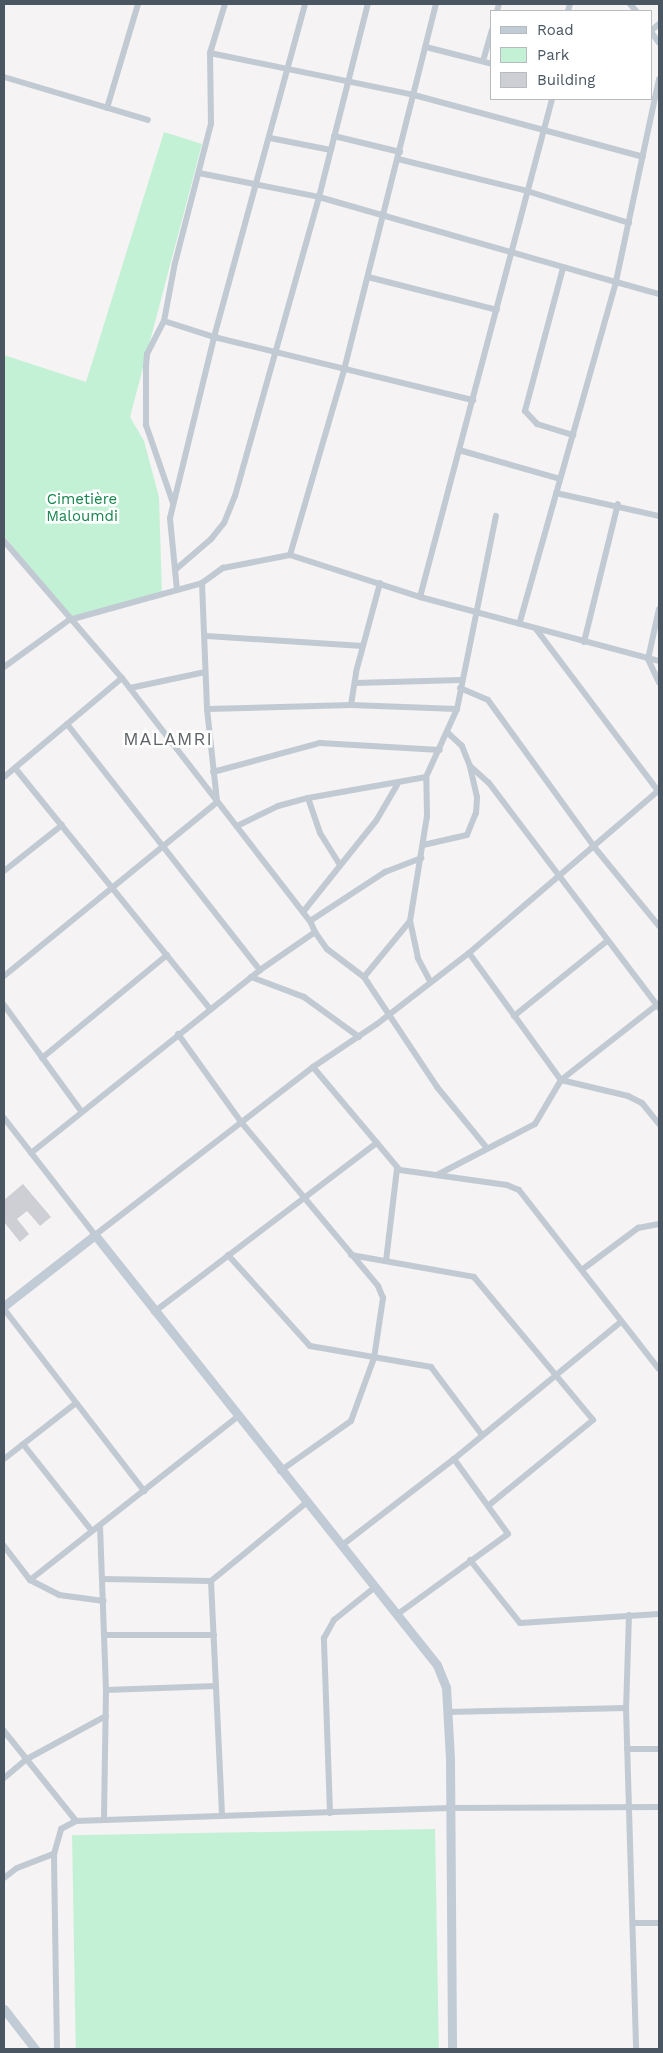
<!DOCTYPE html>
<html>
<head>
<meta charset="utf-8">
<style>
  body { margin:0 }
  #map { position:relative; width:663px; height:2053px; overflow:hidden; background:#f5f3f3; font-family:"Work Sans",sans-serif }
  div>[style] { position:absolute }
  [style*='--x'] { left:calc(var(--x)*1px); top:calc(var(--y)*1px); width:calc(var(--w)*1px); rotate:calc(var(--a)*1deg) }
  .green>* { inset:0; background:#c3f1d5; transform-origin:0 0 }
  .building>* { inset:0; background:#cdcfd5 }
  .street>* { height:6px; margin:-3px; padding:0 3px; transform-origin:3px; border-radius:3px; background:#c1cad2 }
  .secondary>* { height:9px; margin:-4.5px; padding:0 4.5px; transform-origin:4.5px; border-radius:4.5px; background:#c1cbd6 }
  span { translate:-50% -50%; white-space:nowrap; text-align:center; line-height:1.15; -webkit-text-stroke:5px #fff; paint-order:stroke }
  .park-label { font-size:15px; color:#17864f }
  .quarter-label { font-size:18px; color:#5f6368; letter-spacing:1px }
  .frame { position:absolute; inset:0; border:5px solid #4a5661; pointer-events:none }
  .legend { position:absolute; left:490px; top:10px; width:162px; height:90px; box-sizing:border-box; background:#fff; border:1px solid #b7bbc0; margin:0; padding:6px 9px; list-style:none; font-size:15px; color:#4a5661 }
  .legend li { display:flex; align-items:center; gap:10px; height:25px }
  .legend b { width:25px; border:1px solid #b7bbc0 }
</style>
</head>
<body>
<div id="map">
  <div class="green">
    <i style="clip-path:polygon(164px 132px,202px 144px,130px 417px,144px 441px,159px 497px,162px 597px,72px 617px,4px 536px,4px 355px,86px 382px)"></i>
    <i style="left:435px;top:1829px;width:220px;height:363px;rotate:89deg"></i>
  </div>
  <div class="building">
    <i style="clip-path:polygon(23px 1184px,51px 1217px,40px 1226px,27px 1211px,17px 1219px,29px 1234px,20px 1242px,4px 1222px,4px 1200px)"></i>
  </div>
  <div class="street">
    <i style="--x:630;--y:4;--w:9;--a:49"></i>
    <i style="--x:497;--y:11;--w:7;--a:-74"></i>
    <i style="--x:568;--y:11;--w:7;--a:-74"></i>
    <i style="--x:652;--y:30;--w:9;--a:-41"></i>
    <i style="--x:652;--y:33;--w:12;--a:55"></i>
    <i style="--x:426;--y:47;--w:68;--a:14.4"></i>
    <i style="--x:210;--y:53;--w:208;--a:11.6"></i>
    <i style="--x:414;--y:95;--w:237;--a:15.1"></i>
    <i style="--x:483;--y:61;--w:32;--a:-74"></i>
    <i style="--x:4;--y:77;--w:150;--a:16.6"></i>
    <i style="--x:659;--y:79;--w:208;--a:102"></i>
    <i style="--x:616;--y:282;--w:45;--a:15.6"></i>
    <i style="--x:107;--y:108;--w:109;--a:-73.4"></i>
    <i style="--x:334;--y:136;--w:68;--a:13.6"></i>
    <i style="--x:270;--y:138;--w:62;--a:11.1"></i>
    <i style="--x:398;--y:159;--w:133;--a:13.9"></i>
    <i style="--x:527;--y:191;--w:107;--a:17.4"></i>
    <i style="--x:199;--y:173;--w:122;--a:11.3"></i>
    <i style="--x:319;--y:197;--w:309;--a:16"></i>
    <i style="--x:616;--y:282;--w:355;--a:105.8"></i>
    <i style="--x:563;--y:268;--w:148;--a:104.9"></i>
    <i style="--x:525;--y:411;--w:18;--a:47"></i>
    <i style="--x:537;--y:424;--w:38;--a:17"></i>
    <i style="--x:368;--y:277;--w:133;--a:14.3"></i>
    <i style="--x:164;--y:321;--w:52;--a:17.7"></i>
    <i style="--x:214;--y:337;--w:267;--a:13.7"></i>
    <i style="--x:459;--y:450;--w:105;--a:16"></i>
    <i style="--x:556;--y:493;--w:106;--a:12.6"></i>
    <i style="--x:173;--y:503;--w:83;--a:-109.1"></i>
    <i style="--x:146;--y:425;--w:59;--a:-90"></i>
    <i style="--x:146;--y:366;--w:12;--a:-85"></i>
    <i style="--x:147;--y:354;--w:37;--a:-63"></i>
    <i style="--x:164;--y:321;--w:59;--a:-79.3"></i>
    <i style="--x:175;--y:263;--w:144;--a:-75.5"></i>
    <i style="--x:211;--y:124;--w:71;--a:-90.8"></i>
    <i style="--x:210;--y:53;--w:51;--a:-73"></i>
    <i style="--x:4;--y:541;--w:181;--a:49.3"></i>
    <i style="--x:122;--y:678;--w:307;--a:52.3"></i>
    <i style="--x:290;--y:555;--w:193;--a:-73.7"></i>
    <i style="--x:344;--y:370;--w:377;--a:-75.9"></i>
    <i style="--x:175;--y:570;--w:48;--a:-40.7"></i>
    <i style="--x:211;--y:539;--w:21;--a:-51"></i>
    <i style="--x:224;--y:523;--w:29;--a:-68"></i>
    <i style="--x:235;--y:496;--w:311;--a:-74.3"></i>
    <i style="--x:319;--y:197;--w:199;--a:-75.8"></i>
    <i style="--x:202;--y:583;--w:126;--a:87.7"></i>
    <i style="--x:207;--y:709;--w:93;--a:83.8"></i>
    <i style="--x:177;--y:590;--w:72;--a:-95.6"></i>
    <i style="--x:170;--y:518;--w:186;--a:-76.3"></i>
    <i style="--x:214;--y:337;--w:345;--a:-74.7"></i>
    <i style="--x:420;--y:597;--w:515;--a:-75.15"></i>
    <i style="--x:659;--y:609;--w:51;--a:102.4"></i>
    <i style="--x:648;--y:659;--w:26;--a:65"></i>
    <i style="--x:536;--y:629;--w:204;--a:53"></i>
    <i style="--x:207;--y:636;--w:156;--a:3.7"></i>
    <i style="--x:584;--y:642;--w:142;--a:-76.2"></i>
    <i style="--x:4;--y:667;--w:80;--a:-35.9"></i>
    <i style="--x:69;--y:620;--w:138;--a:-15.5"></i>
    <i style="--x:202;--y:583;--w:26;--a:-36"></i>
    <i style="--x:223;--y:568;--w:68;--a:-11"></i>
    <i style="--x:290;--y:555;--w:137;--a:17.9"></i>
    <i style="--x:420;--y:597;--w:247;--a:15"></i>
    <i style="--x:355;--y:683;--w:106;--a:-1.6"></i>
    <i style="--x:130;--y:688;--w:77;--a:-12"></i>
    <i style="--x:460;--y:688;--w:30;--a:23"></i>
    <i style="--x:488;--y:700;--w:183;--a:54.1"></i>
    <i style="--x:595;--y:848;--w:101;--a:50.6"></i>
    <i style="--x:351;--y:705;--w:33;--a:-81"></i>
    <i style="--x:356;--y:672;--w:92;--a:-74.9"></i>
    <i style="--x:207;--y:709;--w:144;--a:-1.6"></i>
    <i style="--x:351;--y:705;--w:106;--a:2.2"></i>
    <i style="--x:67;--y:724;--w:313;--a:51.9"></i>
    <i style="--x:470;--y:766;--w:25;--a:42"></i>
    <i style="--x:489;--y:783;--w:282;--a:52.9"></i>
    <i style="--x:15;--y:768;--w:310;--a:51"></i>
    <i style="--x:213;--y:772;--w:111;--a:-15.2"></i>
    <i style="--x:320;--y:743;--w:120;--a:3.3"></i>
    <i style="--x:4;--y:777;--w:154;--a:-40"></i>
    <i style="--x:308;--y:798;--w:37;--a:71"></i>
    <i style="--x:320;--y:833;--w:36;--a:58"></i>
    <i style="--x:237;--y:826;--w:46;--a:-26"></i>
    <i style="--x:278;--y:806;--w:31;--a:-15"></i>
    <i style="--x:308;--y:798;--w:120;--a:-10.1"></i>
    <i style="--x:423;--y:845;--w:45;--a:-12.8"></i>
    <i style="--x:467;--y:835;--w:24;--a:-68"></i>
    <i style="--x:476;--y:813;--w:16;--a:-86"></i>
    <i style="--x:477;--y:797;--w:32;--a:-103"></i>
    <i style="--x:470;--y:766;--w:22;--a:-112"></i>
    <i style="--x:462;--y:746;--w:18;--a:-137"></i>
    <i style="--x:4;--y:871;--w:74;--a:-38.4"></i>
    <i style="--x:303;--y:912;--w:117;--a:-51.3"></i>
    <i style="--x:376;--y:821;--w:42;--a:-59.7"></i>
    <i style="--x:315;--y:932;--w:21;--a:55"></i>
    <i style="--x:327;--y:949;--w:46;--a:37.1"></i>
    <i style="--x:364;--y:977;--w:132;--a:56.4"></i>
    <i style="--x:437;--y:1087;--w:79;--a:50.7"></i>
    <i style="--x:469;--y:953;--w:157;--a:54.1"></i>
    <i style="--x:561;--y:1080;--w:69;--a:13.4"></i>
    <i style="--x:628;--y:1096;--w:16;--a:27"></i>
    <i style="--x:642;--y:1103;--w:27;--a:51"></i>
    <i style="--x:4;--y:976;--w:275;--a:-39.2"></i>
    <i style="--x:251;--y:977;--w:57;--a:20.7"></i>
    <i style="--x:304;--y:997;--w:68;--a:36"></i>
    <i style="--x:364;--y:977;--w:72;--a:-50.6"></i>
    <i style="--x:430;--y:981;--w:26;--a:-118"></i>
    <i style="--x:418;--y:958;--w:38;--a:-102"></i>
    <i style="--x:410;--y:921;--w:106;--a:-80.8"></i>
    <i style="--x:427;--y:816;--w:39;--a:-91"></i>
    <i style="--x:426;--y:777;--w:75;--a:-65.5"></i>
    <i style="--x:457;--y:709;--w:197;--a:-78.6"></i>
    <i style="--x:4;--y:1005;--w:131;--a:54"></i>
    <i style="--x:514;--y:1016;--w:119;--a:-38.9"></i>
    <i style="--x:178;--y:1034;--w:108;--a:54.4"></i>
    <i style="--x:241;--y:1122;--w:214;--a:50.1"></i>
    <i style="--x:378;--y:1286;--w:13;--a:67"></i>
    <i style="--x:383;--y:1298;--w:61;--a:98.5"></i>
    <i style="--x:374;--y:1358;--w:67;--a:110.1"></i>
    <i style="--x:351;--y:1421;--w:87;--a:144.8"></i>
    <i style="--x:42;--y:1058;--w:162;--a:-39.5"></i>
    <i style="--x:313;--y:1067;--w:99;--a:49.9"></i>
    <i style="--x:4;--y:1118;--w:148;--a:52.1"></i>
    <i style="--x:95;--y:1235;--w:275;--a:-37.6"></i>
    <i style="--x:313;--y:1067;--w:77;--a:-33.9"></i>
    <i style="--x:377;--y:1024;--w:116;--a:-37.7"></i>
    <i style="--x:469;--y:953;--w:250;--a:-40.6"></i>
    <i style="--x:31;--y:1153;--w:293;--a:-38.6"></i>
    <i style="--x:260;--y:970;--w:67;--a:-34.6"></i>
    <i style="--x:315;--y:932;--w:12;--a:-114"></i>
    <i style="--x:310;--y:921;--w:90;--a:-33.2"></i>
    <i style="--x:385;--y:872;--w:39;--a:-21"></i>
    <i style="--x:437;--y:1175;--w:110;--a:-27.5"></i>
    <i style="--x:535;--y:1124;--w:51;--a:-59.4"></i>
    <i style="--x:561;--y:1080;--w:123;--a:-38.1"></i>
    <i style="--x:228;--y:1255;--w:122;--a:48"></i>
    <i style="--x:310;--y:1346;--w:123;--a:9.8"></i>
    <i style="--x:431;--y:1367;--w:85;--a:53.1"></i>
    <i style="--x:351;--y:1255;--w:125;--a:10.1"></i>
    <i style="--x:474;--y:1277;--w:186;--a:50.2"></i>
    <i style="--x:593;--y:1420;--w:134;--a:140.7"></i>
    <i style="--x:386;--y:1261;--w:93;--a:-83.2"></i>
    <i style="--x:583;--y:1269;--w:69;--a:-36.7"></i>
    <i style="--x:638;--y:1228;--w:21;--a:-11"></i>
    <i style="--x:4;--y:1309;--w:230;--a:52.4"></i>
    <i style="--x:154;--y:1312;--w:280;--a:-37.2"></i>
    <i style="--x:377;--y:1143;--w:35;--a:50"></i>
    <i style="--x:400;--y:1170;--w:108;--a:8"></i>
    <i style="--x:507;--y:1185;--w:13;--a:23"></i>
    <i style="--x:519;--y:1190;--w:227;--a:52"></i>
    <i style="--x:23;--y:1444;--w:111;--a:51.6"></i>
    <i style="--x:4;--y:1459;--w:91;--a:-37.9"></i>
    <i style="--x:454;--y:1459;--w:216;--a:-39.4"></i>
    <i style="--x:100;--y:1526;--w:164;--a:87.9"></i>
    <i style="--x:106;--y:1690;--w:130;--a:90.9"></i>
    <i style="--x:4;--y:1546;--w:43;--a:52.6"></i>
    <i style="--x:30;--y:1580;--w:33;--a:27"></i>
    <i style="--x:59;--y:1595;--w:45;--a:7.6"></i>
    <i style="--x:341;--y:1546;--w:143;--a:-37.6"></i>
    <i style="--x:454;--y:1459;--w:92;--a:54.2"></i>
    <i style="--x:508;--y:1534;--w:136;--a:144"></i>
    <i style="--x:470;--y:1560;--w:80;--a:51.6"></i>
    <i style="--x:520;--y:1623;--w:139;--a:-3.7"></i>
    <i style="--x:103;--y:1579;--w:108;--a:1.1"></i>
    <i style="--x:211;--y:1581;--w:123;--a:-39.4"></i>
    <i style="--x:30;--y:1580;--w:263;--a:-38.2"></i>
    <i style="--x:211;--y:1581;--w:235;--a:87.3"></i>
    <i style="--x:629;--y:1615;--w:93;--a:91.8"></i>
    <i style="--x:626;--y:1708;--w:341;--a:88.3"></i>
    <i style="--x:104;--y:1635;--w:110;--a:0"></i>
    <i style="--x:106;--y:1690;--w:110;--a:-2.1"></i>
    <i style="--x:448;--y:1712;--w:178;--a:-1.3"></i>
    <i style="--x:4;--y:1731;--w:115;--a:51.3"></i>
    <i style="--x:627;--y:1749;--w:32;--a:0"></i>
    <i style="--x:4;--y:1778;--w:30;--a:-40"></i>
    <i style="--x:27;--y:1759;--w:90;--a:-28.6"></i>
    <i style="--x:330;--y:1813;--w:175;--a:-92"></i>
    <i style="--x:324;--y:1638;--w:21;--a:-61"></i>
    <i style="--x:334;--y:1620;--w:53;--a:-38.8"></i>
    <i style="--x:4;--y:1878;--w:16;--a:-38"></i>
    <i style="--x:17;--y:1868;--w:40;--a:-21"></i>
    <i style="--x:633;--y:1923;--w:26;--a:0"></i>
    <i style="--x:57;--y:2049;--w:195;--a:-90.9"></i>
    <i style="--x:54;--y:1854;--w:26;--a:-74"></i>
    <i style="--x:61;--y:1829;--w:17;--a:-28"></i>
    <i style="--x:76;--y:1821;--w:374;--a:-2"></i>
    <i style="--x:450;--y:1808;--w:209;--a:-0.3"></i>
  </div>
  <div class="secondary">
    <i style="--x:4;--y:1306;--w:115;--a:-38"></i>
    <i style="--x:95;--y:1235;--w:549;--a:51.5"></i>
    <i style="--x:437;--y:1665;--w:24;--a:68"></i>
    <i style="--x:446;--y:1687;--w:71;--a:86.8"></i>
    <i style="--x:450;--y:1758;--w:291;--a:89.6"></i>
    <i style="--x:4;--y:2009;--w:51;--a:52.2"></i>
  </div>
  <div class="park-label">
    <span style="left:82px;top:508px">Cimetière<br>Maloumdi</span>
  </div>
  <div class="quarter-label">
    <span style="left:168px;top:739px">MALAMRI</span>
  </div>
  <div class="frame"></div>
  <ul class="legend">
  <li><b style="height:6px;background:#c1cbd6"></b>Road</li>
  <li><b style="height:14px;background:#c3f1d5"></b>Park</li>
  <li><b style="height:14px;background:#cdcfd5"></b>Building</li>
  </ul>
</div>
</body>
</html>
